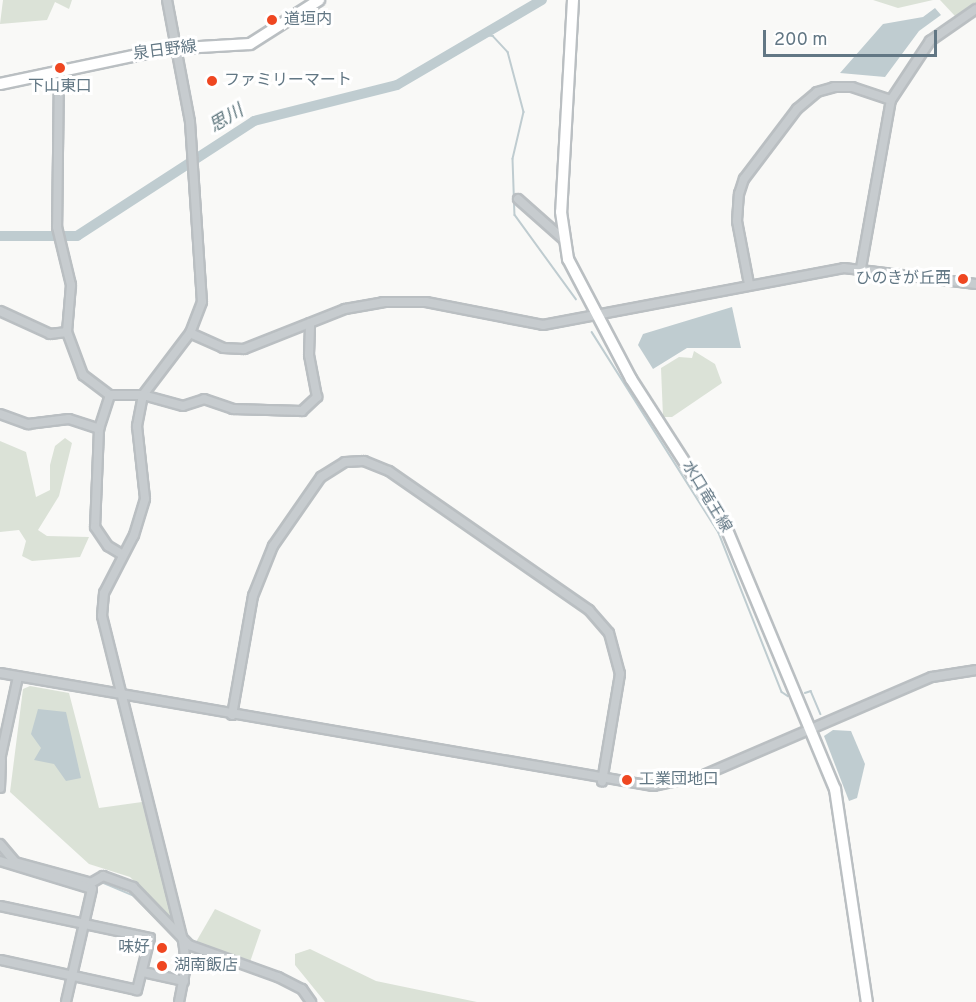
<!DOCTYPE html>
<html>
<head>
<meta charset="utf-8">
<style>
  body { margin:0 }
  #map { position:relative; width:976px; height:1002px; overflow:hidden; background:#f9f9f7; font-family:Overpass,"Noto Sans JP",sans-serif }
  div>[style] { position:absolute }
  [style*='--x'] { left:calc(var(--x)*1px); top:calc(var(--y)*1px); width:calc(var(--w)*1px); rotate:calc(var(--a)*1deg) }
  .green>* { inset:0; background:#dbe2d7 }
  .water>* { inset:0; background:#bfccd0 }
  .stream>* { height:1.5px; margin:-0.75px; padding:0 0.75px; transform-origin:0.75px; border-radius:0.75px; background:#bfccd0 }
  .river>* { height:10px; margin:-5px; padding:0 5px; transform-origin:5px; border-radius:5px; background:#bfccd0 }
  .roads { filter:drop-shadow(2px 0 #babfc2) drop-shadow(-2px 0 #babfc2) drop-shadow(0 2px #babfc2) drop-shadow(0 -2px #babfc2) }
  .minor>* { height:8px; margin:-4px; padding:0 4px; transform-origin:4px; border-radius:4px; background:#c7cccf }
  .major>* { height:10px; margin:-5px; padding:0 5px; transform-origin:5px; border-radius:5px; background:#fff }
  .dots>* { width:16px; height:16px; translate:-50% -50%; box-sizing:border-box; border:3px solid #fff; border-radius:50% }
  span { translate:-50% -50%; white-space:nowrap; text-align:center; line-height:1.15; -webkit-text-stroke:6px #fff; paint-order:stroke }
  .poi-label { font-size:16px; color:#627784 }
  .left { translate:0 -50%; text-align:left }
  .right { translate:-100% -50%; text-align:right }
  .street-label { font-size:16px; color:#627784 }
  .water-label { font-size:18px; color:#5e767d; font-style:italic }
  .scale { position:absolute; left:763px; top:30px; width:174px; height:27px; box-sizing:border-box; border:3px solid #627784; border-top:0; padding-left:8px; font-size:18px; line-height:21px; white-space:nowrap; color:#627784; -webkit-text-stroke:4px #fff; paint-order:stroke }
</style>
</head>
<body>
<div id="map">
  <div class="green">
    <i style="clip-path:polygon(3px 0,72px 0,69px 9px,55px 2px,47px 20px,0 24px)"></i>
    <i style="clip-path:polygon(873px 0,933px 0,898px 8px)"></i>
    <i style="clip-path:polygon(940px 0,976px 0,976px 4px,955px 16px)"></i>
    <i style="clip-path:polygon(694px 351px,715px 364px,722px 383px,672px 417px,663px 417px,661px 368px,679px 357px,692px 358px)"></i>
    <i style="clip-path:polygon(65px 438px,72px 443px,59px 496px,38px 530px,47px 536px,89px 537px,80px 557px,32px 561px,22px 556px,26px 541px,19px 530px,0 532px,0 441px,26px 452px,36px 497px,50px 490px,50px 465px,55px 446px)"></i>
    <i style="clip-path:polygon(30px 686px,69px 693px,99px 808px,142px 802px,173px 920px,130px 877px,89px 864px,10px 792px,23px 689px)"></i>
    <i style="clip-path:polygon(215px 909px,261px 930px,250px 962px,196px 942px)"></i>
    <i style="clip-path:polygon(310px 949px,376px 981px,477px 1002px,325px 1002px,295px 965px,295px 954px)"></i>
  </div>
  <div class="water">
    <i style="clip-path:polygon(935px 8px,941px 15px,919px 31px,885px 77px,840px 73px,883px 24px,923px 17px)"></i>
    <i style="clip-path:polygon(732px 307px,741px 348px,687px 348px,653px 369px,638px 345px,643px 334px)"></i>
    <i style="clip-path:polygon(38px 709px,66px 712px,81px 778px,66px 781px,54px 764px,34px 760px,41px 748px,31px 734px)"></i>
    <i style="clip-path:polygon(833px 730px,851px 731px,865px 764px,857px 798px,849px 801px,824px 736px)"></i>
  </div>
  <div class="stream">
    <i style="--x:484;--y:35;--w:9;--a:6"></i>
    <i style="--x:493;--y:36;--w:22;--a:47"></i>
    <i style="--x:508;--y:52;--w:62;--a:75.1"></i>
    <i style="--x:524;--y:112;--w:48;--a:103.2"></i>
    <i style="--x:513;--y:159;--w:56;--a:88"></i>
    <i style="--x:515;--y:215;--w:104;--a:54"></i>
    <i style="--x:592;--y:332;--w:238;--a:57.7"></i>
    <i style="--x:719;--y:533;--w:171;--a:68.4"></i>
    <i style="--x:782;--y:692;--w:7;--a:34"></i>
    <i style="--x:805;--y:693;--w:6;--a:-18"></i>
    <i style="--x:811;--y:691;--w:25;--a:67"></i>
    <i style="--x:104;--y:883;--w:33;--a:23"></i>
    <i style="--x:134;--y:896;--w:61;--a:45"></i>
  </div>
  <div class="river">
    <i style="--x:0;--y:236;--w:77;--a:0"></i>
    <i style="--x:77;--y:236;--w:211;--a:-33"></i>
    <i style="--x:254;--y:121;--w:147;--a:-14.1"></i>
    <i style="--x:397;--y:85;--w:168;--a:-30.4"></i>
  </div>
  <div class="roads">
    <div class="minor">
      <i style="--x:167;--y:0;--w:124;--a:79.3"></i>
      <i style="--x:190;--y:122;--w:180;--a:86.2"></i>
      <i style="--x:202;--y:302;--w:33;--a:111"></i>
      <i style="--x:190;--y:333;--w:78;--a:127.2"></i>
      <i style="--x:143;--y:395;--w:32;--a:101"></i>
      <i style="--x:137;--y:426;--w:73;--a:83.7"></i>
      <i style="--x:145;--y:499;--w:38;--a:107"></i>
      <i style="--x:134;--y:535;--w:65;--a:117.3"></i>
      <i style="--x:104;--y:593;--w:23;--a:95"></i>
      <i style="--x:102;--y:616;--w:334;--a:76"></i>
      <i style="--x:183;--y:940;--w:26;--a:83"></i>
      <i style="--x:186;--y:966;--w:37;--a:101"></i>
      <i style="--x:59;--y:71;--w:156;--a:90.7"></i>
      <i style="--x:57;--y:227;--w:60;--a:76.4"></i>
      <i style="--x:71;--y:285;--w:47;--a:94.9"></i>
      <i style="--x:67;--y:332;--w:46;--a:69.6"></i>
      <i style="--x:83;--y:375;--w:34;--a:37"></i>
      <i style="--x:110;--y:395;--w:33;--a:0"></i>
      <i style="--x:143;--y:395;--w:41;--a:15.4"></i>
      <i style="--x:183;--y:406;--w:22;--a:-18"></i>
      <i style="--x:204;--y:399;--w:31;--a:19"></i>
      <i style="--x:233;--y:409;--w:69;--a:1.7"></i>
      <i style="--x:302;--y:411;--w:21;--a:-43"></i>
      <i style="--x:317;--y:397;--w:43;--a:-100.8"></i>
      <i style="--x:309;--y:355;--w:32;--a:-88"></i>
      <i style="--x:518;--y:199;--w:60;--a:41.6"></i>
      <i style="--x:861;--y:268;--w:171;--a:-79.9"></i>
      <i style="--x:891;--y:100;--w:71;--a:-56.5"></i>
      <i style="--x:930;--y:41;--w:56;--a:-34.8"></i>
      <i style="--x:749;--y:284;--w:64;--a:-100.8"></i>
      <i style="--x:737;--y:221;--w:27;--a:-86"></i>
      <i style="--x:739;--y:194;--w:16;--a:-72"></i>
      <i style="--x:744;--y:179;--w:88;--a:-52.9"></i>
      <i style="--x:797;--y:109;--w:26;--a:-40"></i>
      <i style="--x:817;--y:92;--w:18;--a:-16"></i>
      <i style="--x:834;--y:87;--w:18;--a:0"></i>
      <i style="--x:852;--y:87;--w:41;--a:18.4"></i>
      <i style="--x:0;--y:311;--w:55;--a:24.7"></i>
      <i style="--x:50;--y:334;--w:17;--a:-7"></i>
      <i style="--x:190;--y:333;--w:36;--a:24"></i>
      <i style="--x:223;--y:348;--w:21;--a:3"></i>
      <i style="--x:244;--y:349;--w:109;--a:-21.6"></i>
      <i style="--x:345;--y:309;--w:39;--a:-10"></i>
      <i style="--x:383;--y:302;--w:43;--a:0"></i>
      <i style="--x:426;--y:302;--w:119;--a:11.1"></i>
      <i style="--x:543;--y:325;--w:306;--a:-10.7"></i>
      <i style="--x:844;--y:268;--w:133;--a:6.9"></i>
      <i style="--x:110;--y:395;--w:36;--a:108"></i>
      <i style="--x:99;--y:429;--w:98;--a:92.3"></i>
      <i style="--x:95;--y:527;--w:23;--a:56"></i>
      <i style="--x:108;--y:546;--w:17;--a:31"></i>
      <i style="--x:0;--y:414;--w:30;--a:20"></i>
      <i style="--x:28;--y:424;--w:41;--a:-7"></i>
      <i style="--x:69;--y:419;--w:32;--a:18"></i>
      <i style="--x:0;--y:673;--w:663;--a:9.82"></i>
      <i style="--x:653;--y:786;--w:52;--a:-12.2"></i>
      <i style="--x:704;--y:775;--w:248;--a:-23.3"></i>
      <i style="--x:932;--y:677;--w:45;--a:-9"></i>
      <i style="--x:232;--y:715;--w:121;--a:-80"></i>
      <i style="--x:253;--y:596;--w:54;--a:-68.2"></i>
      <i style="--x:273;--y:546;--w:84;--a:-55.2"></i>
      <i style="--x:321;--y:477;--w:28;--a:-32"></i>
      <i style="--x:345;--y:462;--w:19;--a:-3"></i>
      <i style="--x:364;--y:461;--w:27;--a:22"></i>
      <i style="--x:389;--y:471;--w:244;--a:34.8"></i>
      <i style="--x:589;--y:610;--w:30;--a:49"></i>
      <i style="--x:609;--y:633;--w:42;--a:75"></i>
      <i style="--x:620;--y:674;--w:109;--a:99.5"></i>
      <i style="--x:0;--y:760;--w:85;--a:-77.8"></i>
      <i style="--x:0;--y:788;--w:28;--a:-88"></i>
      <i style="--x:0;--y:844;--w:23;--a:50"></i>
      <i style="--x:15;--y:862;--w:79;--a:15.4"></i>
      <i style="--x:91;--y:883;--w:14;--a:-30"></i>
      <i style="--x:103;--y:876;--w:32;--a:20"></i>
      <i style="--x:133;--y:887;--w:81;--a:46"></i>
      <i style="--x:189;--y:945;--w:95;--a:19.8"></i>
      <i style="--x:278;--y:977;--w:27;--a:27"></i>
      <i style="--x:302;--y:989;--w:16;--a:55"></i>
      <i style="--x:0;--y:861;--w:96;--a:16.9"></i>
      <i style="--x:92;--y:889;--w:116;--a:103"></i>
      <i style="--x:0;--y:906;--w:153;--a:12"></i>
      <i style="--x:150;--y:938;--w:54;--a:104"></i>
      <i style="--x:137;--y:990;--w:140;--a:-167.6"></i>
      <i style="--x:143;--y:972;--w:42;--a:12.4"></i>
    </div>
    <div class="major">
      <i style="--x:573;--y:0;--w:212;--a:93.2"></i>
      <i style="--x:561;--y:212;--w:48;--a:81.5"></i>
      <i style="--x:568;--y:259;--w:136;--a:62.3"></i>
      <i style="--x:631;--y:379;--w:174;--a:57.2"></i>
      <i style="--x:725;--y:525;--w:286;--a:67.4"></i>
      <i style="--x:835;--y:789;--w:215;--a:81.5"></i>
      <i style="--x:0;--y:84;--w:170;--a:-11.9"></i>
      <i style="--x:166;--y:49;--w:84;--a:-3.4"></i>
      <i style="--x:250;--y:44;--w:82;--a:-32.5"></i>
    </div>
  </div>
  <div class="dots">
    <i style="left:272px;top:20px;background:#ef4721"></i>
    <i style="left:60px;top:68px;background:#ef4721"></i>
    <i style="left:212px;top:81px;background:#ef4721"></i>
    <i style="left:963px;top:279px;background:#ef4721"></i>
    <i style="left:627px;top:780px;background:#ef4721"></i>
    <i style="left:162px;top:948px;background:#ef4721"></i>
    <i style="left:162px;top:966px;background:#ef4721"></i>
  </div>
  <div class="poi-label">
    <span class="left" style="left:284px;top:20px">道垣内</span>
    <span class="left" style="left:224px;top:81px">ファミリーマート</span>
    <span style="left:60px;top:87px">下山東口</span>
    <span class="right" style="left:951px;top:279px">ひのきが丘西</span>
    <span class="left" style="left:639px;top:780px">工業団地口</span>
    <span class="right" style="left:150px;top:948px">味好</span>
    <span class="left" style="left:174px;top:966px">湖南飯店</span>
  </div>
  <div class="street-label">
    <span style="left:165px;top:51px;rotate:-7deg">泉日野線</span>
    <span style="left:706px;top:497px;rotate:59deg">水口竜王線</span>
  </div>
  <div class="water-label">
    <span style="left:227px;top:120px;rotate:-31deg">思川</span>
  </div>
  <div class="scale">200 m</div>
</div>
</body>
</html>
